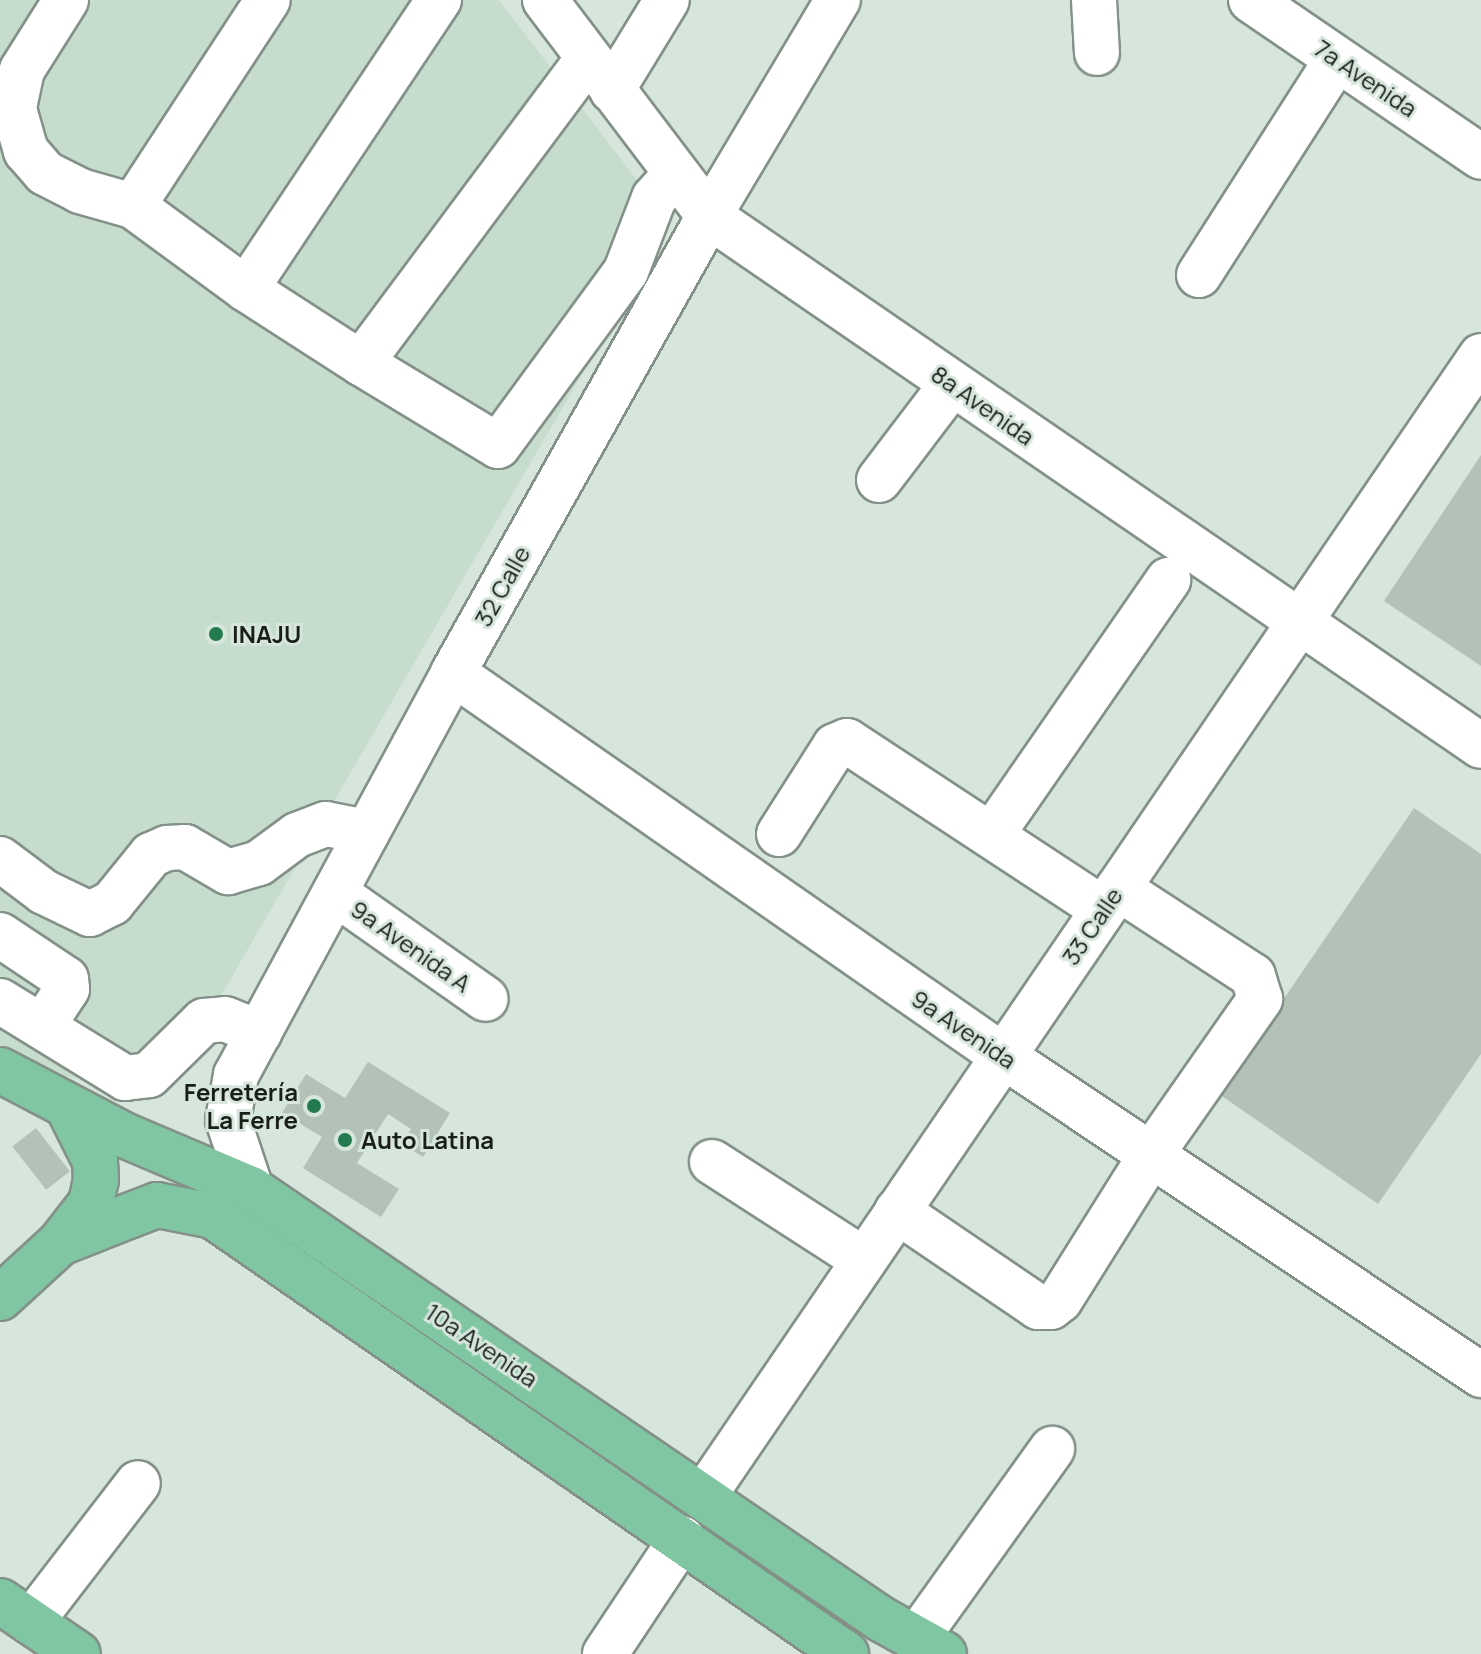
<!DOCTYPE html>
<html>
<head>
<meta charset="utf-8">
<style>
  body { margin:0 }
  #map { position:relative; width:1481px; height:1654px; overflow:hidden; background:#d7e6dc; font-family:Manrope,sans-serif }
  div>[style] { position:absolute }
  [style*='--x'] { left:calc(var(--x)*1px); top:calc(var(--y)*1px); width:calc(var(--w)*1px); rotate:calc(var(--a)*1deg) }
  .built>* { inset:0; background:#c6dccd }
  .building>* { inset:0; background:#b3c1b7; transform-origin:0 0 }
  .roads { filter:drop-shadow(2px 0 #839188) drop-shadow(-2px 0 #839188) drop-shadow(0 2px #839188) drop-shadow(0 -2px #839188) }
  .minor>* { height:44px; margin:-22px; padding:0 22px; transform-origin:22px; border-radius:22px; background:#fff }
  .major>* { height:44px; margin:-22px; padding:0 22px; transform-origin:22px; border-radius:22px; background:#81c6a3 }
  .dots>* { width:22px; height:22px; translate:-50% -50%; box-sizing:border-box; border:4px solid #d7e6dc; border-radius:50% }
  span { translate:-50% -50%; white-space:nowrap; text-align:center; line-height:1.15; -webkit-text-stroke:6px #d7e6dc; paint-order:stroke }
  .street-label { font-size:24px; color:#191e1a }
  .poi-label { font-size:24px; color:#191e1a; font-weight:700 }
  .left { translate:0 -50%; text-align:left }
  .right { translate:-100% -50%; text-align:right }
</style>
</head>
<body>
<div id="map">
  <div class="built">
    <i style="clip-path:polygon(0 0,499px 0,670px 223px,169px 1085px,44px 1075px,0 1045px)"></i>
  </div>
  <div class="building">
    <i style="clip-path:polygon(1481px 455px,1481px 666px,1384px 601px)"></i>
    <i style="clip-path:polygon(1414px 808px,1481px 854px,1481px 1054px,1378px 1204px,1219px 1094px)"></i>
    <i style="clip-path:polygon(368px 1062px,450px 1113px,423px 1157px,402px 1144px,411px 1129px,388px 1114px,357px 1163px,399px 1189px,381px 1217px,303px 1168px,322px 1137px,282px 1113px,306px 1074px,345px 1098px)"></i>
    <i style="left:36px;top:1128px;width:55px;height:30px;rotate:52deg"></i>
  </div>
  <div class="roads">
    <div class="minor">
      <i style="--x:66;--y:0;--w:83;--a:122.2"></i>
      <i style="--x:22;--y:70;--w:40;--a:102"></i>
      <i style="--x:14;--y:109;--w:44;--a:74.1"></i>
      <i style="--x:26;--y:151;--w:29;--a:49"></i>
      <i style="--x:45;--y:173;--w:39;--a:27"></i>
      <i style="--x:80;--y:191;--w:55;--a:15.8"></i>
      <i style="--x:133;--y:206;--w:140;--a:36.3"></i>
      <i style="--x:246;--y:289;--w:137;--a:32.8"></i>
      <i style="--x:361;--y:363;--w:380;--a:-53.3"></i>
      <i style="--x:545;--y:0;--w:271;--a:52.8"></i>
      <i style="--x:709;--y:216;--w:936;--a:34.47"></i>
      <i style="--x:1094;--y:0;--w:53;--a:86.8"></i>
      <i style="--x:1251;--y:0;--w:278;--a:34.3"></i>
      <i style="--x:612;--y:90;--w:105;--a:-58.6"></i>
      <i style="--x:133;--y:206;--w:246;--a:-56.8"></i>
      <i style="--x:1199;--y:275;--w:256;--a:-57.4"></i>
      <i style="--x:246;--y:289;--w:348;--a:-56.3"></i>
      <i style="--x:361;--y:363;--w:160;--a:31.2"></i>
      <i style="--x:498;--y:446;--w:217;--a:-53.8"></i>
      <i style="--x:626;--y:271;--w:78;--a:-69"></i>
      <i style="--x:654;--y:198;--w:30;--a:-48"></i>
      <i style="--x:879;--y:480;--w:121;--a:-52.8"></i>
      <i style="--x:453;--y:673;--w:670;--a:34.85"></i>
      <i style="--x:1003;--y:1056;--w:575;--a:33.72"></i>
      <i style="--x:993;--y:833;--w:308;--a:-55.3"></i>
      <i style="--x:779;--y:834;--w:104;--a:-57.5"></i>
      <i style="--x:835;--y:746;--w:13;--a:-23"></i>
      <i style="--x:847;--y:741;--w:306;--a:33.3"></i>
      <i style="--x:0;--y:859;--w:55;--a:36.9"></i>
      <i style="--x:44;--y:892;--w:51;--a:25.6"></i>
      <i style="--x:90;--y:914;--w:25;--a:-27"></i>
      <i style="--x:112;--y:903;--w:62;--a:-50.9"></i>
      <i style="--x:151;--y:855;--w:17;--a:-24"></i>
      <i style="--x:167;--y:848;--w:18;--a:-3"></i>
      <i style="--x:185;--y:847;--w:50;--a:30.2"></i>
      <i style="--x:228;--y:872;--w:32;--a:-16"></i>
      <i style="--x:259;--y:863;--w:47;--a:-36.4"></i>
      <i style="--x:297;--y:835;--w:31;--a:-21"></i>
      <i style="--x:326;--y:824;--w:42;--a:11"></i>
      <i style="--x:335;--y:893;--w:184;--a:35.1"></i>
      <i style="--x:0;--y:935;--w:79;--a:33.7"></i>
      <i style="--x:66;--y:979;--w:10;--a:84"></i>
      <i style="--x:67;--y:989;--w:45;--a:123.3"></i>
      <i style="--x:0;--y:1001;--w:147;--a:31.6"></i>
      <i style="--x:125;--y:1078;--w:24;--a:-7"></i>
      <i style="--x:149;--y:1075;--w:77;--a:-44.5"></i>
      <i style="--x:204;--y:1021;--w:21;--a:-5"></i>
      <i style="--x:225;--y:1019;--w:37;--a:22"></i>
      <i style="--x:712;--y:1162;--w:181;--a:32.8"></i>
      <i style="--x:251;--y:1189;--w:73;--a:-108.4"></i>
      <i style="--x:228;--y:1120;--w:46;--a:-79.9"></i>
      <i style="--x:236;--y:1075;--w:457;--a:-61.6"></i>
      <i style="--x:453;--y:673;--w:524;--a:-60.74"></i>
      <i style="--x:709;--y:216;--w:252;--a:-59.2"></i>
      <i style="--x:897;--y:1211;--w:171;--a:34.2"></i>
      <i style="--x:1038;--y:1307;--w:13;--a:0"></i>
      <i style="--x:1051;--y:1307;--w:11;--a:-38"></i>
      <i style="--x:1060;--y:1300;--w:175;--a:-57.9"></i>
      <i style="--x:1153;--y:1152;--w:187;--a:-55"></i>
      <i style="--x:1260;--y:999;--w:24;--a:-107"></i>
      <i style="--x:1253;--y:976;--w:161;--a:-146.9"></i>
      <i style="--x:703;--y:1497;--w:1381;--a:-55.71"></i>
      <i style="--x:31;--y:1622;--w:175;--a:-52.4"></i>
      <i style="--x:916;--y:1639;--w:234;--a:-54.4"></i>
      <i style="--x:605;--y:1654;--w:139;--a:-56.4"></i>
    </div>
    <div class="major">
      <i style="--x:0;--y:1070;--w:140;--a:27.7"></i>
      <i style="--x:124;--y:1135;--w:138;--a:23"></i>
      <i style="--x:251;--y:1189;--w:763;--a:34.32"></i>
      <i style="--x:881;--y:1619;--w:72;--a:29.1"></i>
      <i style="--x:60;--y:1243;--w:51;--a:-52.2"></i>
      <i style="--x:91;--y:1203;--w:24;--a:-78"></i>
      <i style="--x:96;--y:1180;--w:19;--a:-93"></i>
      <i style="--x:95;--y:1161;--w:58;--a:-116.6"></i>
      <i style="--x:0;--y:1298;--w:81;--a:-42.5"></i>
      <i style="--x:60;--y:1243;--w:76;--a:-21.5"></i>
      <i style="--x:131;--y:1215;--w:28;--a:-21"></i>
      <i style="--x:157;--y:1205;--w:57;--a:11.1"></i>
      <i style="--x:213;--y:1216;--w:770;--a:34.68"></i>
      <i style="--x:0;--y:1601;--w:94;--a:34.2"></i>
    </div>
  </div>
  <div class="dots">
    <i style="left:216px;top:634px;background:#237a4e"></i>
    <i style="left:314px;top:1106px;background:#237a4e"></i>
    <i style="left:345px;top:1140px;background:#237a4e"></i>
  </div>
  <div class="street-label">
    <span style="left:1366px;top:78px;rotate:34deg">7a Avenida</span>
    <span style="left:983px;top:405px;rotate:35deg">8a Avenida</span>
    <span style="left:502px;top:586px;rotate:-61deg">32 Calle</span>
    <span style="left:1092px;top:926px;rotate:-56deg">33 Calle</span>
    <span style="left:411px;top:946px;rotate:35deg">9a Avenida A</span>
    <span style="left:964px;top:1029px;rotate:34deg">9a Avenida</span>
    <span style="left:482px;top:1345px;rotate:34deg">10a Avenida</span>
  </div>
  <div class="poi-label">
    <span class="left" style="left:232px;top:634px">INAJU</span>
    <span class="right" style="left:298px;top:1106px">Ferretería<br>La Ferre</span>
    <span class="left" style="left:361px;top:1140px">Auto Latina</span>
  </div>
</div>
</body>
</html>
